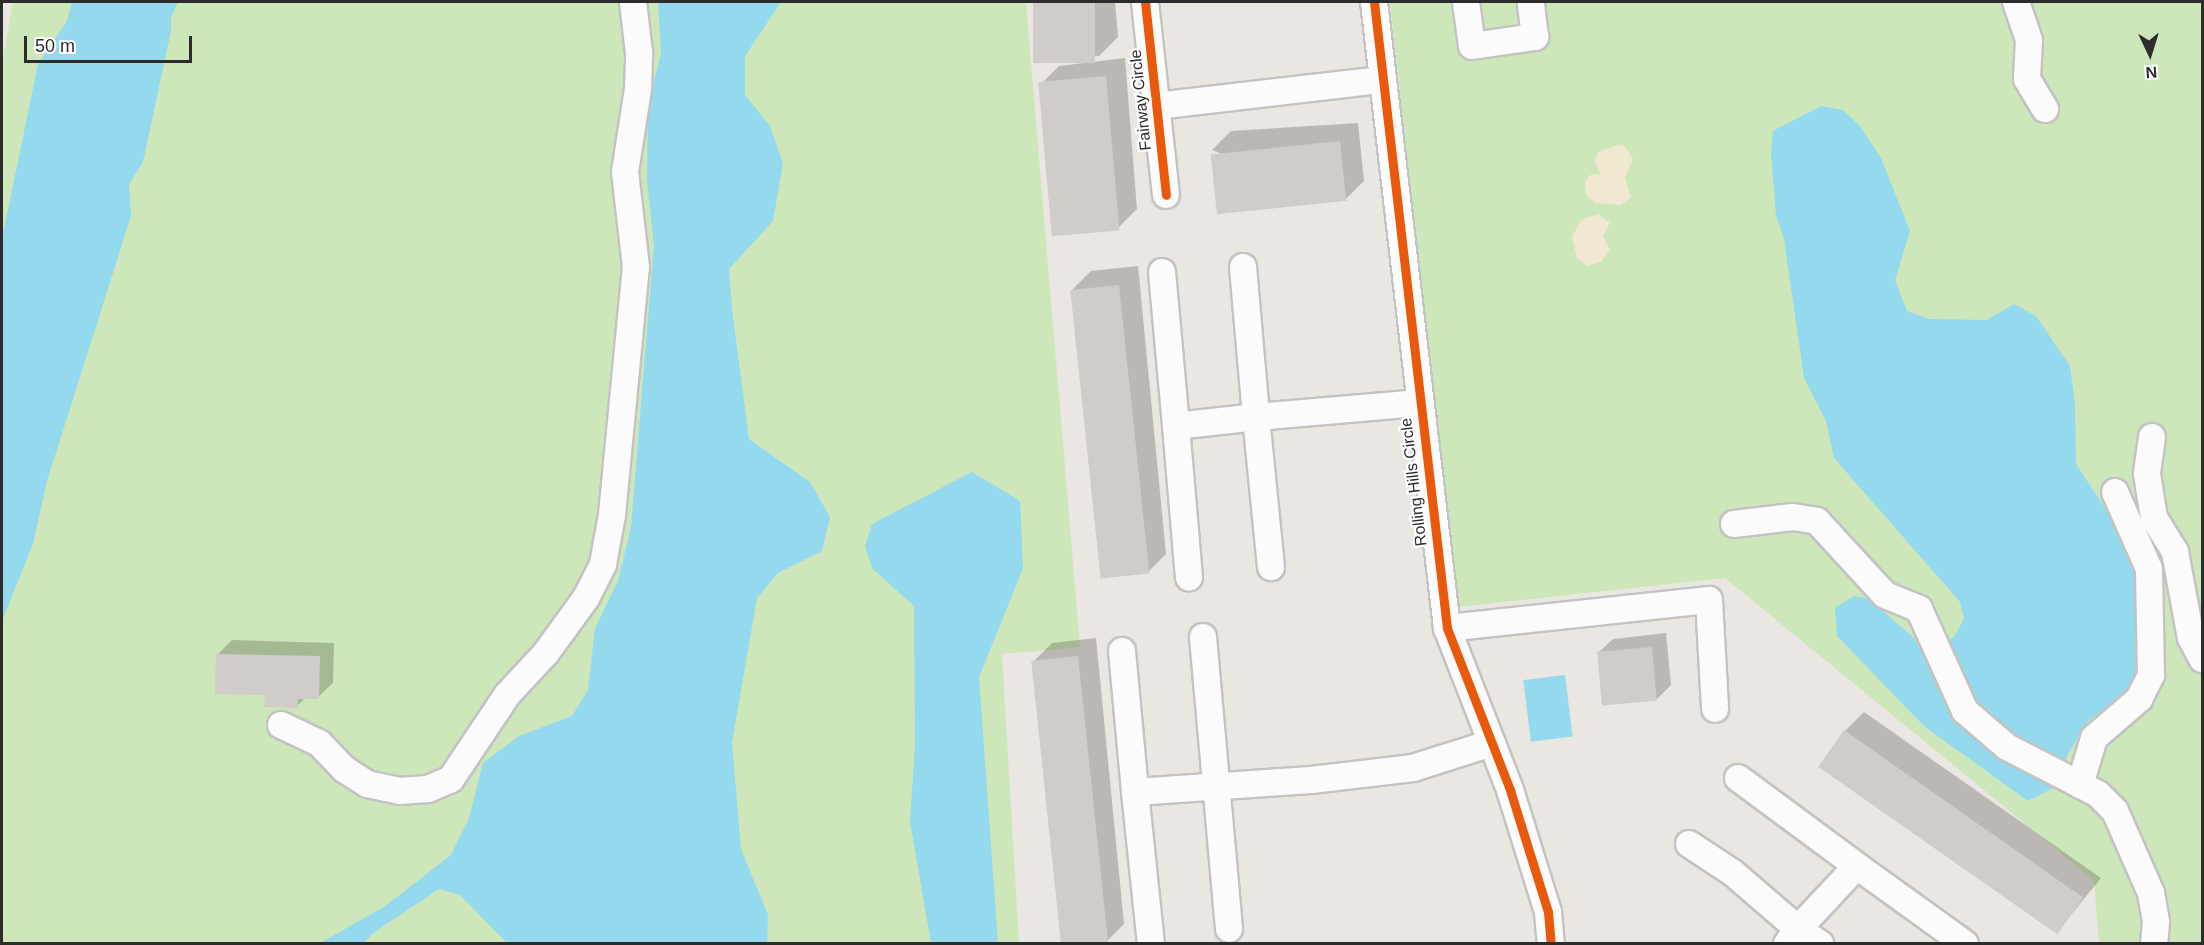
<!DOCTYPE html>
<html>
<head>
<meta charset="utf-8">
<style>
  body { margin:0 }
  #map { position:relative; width:2204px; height:945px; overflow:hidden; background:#eae6e2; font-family:Arial,sans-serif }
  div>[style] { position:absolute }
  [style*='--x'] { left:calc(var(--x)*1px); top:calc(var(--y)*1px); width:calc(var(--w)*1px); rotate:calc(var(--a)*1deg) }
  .green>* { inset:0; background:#cde6ba }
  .sand>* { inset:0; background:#f0e8d0 }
  .water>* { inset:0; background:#94d9ee; transform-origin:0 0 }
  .shadow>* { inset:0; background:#0003 }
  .building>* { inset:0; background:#cfccc9; transform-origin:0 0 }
  .roads { filter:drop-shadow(2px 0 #c4c3c3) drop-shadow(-2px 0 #c4c3c3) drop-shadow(0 2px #c4c3c3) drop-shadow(0 -2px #c4c3c3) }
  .minor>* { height:26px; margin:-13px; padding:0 13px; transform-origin:13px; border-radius:13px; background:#fcfbfb }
  .cycleway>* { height:9px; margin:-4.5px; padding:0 4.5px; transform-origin:4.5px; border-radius:4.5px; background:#e8590c }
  span { translate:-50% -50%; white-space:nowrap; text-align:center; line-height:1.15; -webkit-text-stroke:4.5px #fff; paint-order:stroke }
  .street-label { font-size:16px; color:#2c2c2c }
  .frame { position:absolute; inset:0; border:3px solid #2c2c2c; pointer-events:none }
  .north { position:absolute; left:2120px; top:24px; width:60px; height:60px; -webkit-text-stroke:4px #fff; paint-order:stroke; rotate:176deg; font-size:16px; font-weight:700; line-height:24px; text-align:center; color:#2c2c2c }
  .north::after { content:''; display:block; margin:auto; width:21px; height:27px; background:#2c2c2c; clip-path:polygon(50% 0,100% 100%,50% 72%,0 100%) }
  .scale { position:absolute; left:24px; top:36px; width:168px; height:27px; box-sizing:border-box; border:3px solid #2c2c2c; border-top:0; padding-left:8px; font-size:18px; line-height:21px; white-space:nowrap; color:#2c2c2c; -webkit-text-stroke:4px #fff; paint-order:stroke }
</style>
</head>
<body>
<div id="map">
  <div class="green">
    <i style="clip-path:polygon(13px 2px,1026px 2px,1080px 647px,1002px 654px,1019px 943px,2px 944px,2px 64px)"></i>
    <i style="clip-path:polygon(1390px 2px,2202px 2px,2202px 943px,2099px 943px,2094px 880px,1725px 578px,1457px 607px)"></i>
  </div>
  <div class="sand">
    <i style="clip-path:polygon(1618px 145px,1626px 147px,1633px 159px,1625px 177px,1631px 197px,1621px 205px,1595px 203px,1586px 195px,1585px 182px,1590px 175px,1601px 174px,1595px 162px,1598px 152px)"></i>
    <i style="clip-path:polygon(1598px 214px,1610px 223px,1603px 236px,1610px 250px,1601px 262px,1587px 266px,1577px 258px,1572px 237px,1581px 220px)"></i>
  </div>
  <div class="water">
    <i style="clip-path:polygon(72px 2px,178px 2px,171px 17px,171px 31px,143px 162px,129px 184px,131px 216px,47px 481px,33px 544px,2px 621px,2px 239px,38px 64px,67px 21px)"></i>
    <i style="clip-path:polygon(658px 2px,781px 2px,745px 56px,745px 95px,770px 126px,783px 163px,773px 221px,729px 269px,732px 309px,749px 439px,810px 482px,830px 517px,822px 551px,778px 573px,757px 598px,732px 743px,741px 849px,768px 915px,767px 943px,507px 943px,460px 895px,439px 889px,373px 933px,364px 943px,320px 943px,384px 907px,451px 855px,469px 818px,483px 763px,519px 736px,572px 716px,588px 690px,595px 628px,618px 581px,631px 527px,654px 245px,647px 181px,648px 106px,661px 53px)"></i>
    <i style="clip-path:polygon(1821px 106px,1843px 110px,1859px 125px,1881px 158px,1910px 231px,1895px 280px,1907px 311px,1929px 319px,1987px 320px,2014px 304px,2036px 316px,2070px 366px,2075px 405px,2076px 464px,2134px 552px,2143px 622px,2133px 686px,2088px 721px,2068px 754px,2055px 787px,2028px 801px,1925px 727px,1837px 636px,1835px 608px,1854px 596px,1869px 599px,1920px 643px,1938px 644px,1954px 637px,1964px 619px,1960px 602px,1834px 458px,1826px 421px,1804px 378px,1784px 239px,1776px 215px,1771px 152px,1773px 131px)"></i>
    <i style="clip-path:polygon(972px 472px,1020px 501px,1023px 568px,979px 677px,998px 943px,931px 943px,910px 822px,915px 745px,914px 606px,873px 569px,865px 547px,872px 524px)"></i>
    <i style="left:1565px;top:675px;width:62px;height:42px;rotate:83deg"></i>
  </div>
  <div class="shadow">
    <i style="clip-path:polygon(1035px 2px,1115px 2px,1118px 37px,1099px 56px,1042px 61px)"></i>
    <i style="clip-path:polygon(1125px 58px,1137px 209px,1118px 228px,1040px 85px,1059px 66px)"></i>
    <i style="clip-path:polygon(1358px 123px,1364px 181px,1345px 200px,1212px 150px,1231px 131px)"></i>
    <i style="clip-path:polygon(1138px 266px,1166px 554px,1147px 573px,1072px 290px,1091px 271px)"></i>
    <i style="clip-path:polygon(1666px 633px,1671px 685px,1657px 699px,1598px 653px,1613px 639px)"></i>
    <i style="clip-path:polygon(1096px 638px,1124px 924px,1105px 943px,1033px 662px,1052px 643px)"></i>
    <i style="clip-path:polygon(232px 640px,334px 643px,333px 683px,318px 697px,306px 697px,297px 706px,266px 693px,218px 654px)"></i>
    <i style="clip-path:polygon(1864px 712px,2101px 878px,2057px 932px,1845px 731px)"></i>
  </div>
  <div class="building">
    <i style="left:1033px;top:2px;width:62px;height:61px"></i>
    <i style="left:1106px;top:76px;width:155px;height:68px;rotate:85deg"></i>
    <i style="left:1340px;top:141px;width:60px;height:130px;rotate:84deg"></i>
    <i style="left:1119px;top:285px;width:290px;height:49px;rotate:84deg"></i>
    <i style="left:1652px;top:647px;width:54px;height:55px;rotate:85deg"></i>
    <i style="clip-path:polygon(216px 654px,320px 656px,319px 699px,298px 699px,298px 708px,264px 707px,265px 695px,215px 694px)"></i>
    <i style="left:1078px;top:656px;width:289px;height:47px;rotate:84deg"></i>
    <i style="left:1844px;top:730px;width:292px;height:45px;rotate:35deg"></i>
  </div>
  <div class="roads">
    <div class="minor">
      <i style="--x:1145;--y:2;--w:194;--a:83.8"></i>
      <i style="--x:1374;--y:2;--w:630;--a:83.35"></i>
      <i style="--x:1447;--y:628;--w:174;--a:68.7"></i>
      <i style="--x:1510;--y:790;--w:128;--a:72.7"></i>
      <i style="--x:1548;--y:912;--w:32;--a:85"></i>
      <i style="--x:1466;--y:2;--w:44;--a:82.2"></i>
      <i style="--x:1472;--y:46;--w:64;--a:-8.1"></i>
      <i style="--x:1535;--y:37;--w:35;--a:-97"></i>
      <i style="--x:2016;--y:2;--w:40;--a:71.1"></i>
      <i style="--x:2029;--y:40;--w:39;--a:93"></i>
      <i style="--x:2027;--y:79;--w:35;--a:59"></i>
      <i style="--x:1156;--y:106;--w:227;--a:-6.6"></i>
      <i style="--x:1243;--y:267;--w:151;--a:85"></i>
      <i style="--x:1256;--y:417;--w:165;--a:-4.9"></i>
      <i style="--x:1162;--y:272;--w:155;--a:84.8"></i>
      <i style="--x:1176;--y:426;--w:81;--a:-6.4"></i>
      <i style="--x:1256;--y:417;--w:151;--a:84.3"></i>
      <i style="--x:1176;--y:426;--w:152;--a:85.1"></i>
      <i style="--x:2152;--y:437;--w:37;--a:98"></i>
      <i style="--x:2147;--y:474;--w:45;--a:81"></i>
      <i style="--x:2154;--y:518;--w:40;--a:58"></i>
      <i style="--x:2175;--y:552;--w:87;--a:79.5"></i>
      <i style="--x:2191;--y:638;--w:24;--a:62"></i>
      <i style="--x:1734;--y:524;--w:59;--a:-6.8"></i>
      <i style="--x:1793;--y:517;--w:24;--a:9"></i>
      <i style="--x:1817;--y:521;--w:100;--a:47.4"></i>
      <i style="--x:1885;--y:595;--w:37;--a:22"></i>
      <i style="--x:1919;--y:609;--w:112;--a:65.7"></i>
      <i style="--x:1965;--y:711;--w:55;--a:40.6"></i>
      <i style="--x:2007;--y:747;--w:102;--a:27.3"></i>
      <i style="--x:2098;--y:794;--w:24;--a:45"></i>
      <i style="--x:2115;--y:811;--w:90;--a:66.3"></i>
      <i style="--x:2151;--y:893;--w:29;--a:80"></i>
      <i style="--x:2156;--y:922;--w:22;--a:95"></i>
      <i style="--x:1447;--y:628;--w:263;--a:-6.1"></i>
      <i style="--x:1709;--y:600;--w:109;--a:86.8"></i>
      <i style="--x:1203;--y:637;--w:293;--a:84.9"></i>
      <i style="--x:1122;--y:651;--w:142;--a:84.7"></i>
      <i style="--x:1135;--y:792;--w:176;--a:-3.9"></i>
      <i style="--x:1311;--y:780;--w:103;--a:-6.7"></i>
      <i style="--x:1413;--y:768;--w:83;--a:-17.6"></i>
      <i style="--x:281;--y:725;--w:42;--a:25.3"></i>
      <i style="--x:319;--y:743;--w:36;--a:46"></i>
      <i style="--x:344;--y:769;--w:27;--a:33"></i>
      <i style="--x:367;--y:784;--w:33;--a:12"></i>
      <i style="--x:399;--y:791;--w:29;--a:-4"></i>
      <i style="--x:428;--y:789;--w:25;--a:-23"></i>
      <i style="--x:451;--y:779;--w:101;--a:-56.3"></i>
      <i style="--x:507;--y:695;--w:57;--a:-47.1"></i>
      <i style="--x:546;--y:653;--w:68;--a:-54"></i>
      <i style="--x:586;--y:598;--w:38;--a:-63"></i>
      <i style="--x:603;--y:564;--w:50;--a:-79.6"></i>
      <i style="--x:612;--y:515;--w:249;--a:-84.5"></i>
      <i style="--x:636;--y:267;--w:96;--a:-96.6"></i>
      <i style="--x:625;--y:172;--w:84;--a:-81.1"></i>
      <i style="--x:638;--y:89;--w:36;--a:-88"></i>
      <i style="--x:639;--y:53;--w:51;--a:-96.7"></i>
      <i style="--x:1738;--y:778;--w:148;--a:36.5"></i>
      <i style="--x:2080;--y:785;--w:49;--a:-73.4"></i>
      <i style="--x:2094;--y:738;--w:60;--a:-40.9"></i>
      <i style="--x:2139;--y:699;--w:27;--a:-63"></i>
      <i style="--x:2151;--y:675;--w:106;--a:-91.1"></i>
      <i style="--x:2149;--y:569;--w:84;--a:-113.8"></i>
      <i style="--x:1135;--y:792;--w:153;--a:84"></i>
      <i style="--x:1689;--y:844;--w:53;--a:33.4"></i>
      <i style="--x:1733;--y:873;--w:86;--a:40.7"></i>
      <i style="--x:1798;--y:929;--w:86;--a:-46.9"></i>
      <i style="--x:1857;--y:866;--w:133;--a:35.8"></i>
      <i style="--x:1787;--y:944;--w:19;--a:-54"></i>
      <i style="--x:1798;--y:929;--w:27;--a:34"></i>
    </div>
  </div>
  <div class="cycleway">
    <i style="--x:1145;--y:2;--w:194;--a:83.8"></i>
    <i style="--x:1374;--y:2;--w:630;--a:83.35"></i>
    <i style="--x:1447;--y:628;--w:174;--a:68.7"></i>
    <i style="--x:1510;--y:790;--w:128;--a:72.7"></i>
    <i style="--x:1548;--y:912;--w:32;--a:85"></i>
  </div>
  <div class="street-label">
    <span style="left:1141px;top:100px;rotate:-96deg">Fairway Circle</span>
    <span style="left:1414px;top:482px;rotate:-97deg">Rolling Hills Circle</span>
  </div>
  <div class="frame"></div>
  <div class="north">N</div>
  <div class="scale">50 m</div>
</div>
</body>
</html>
